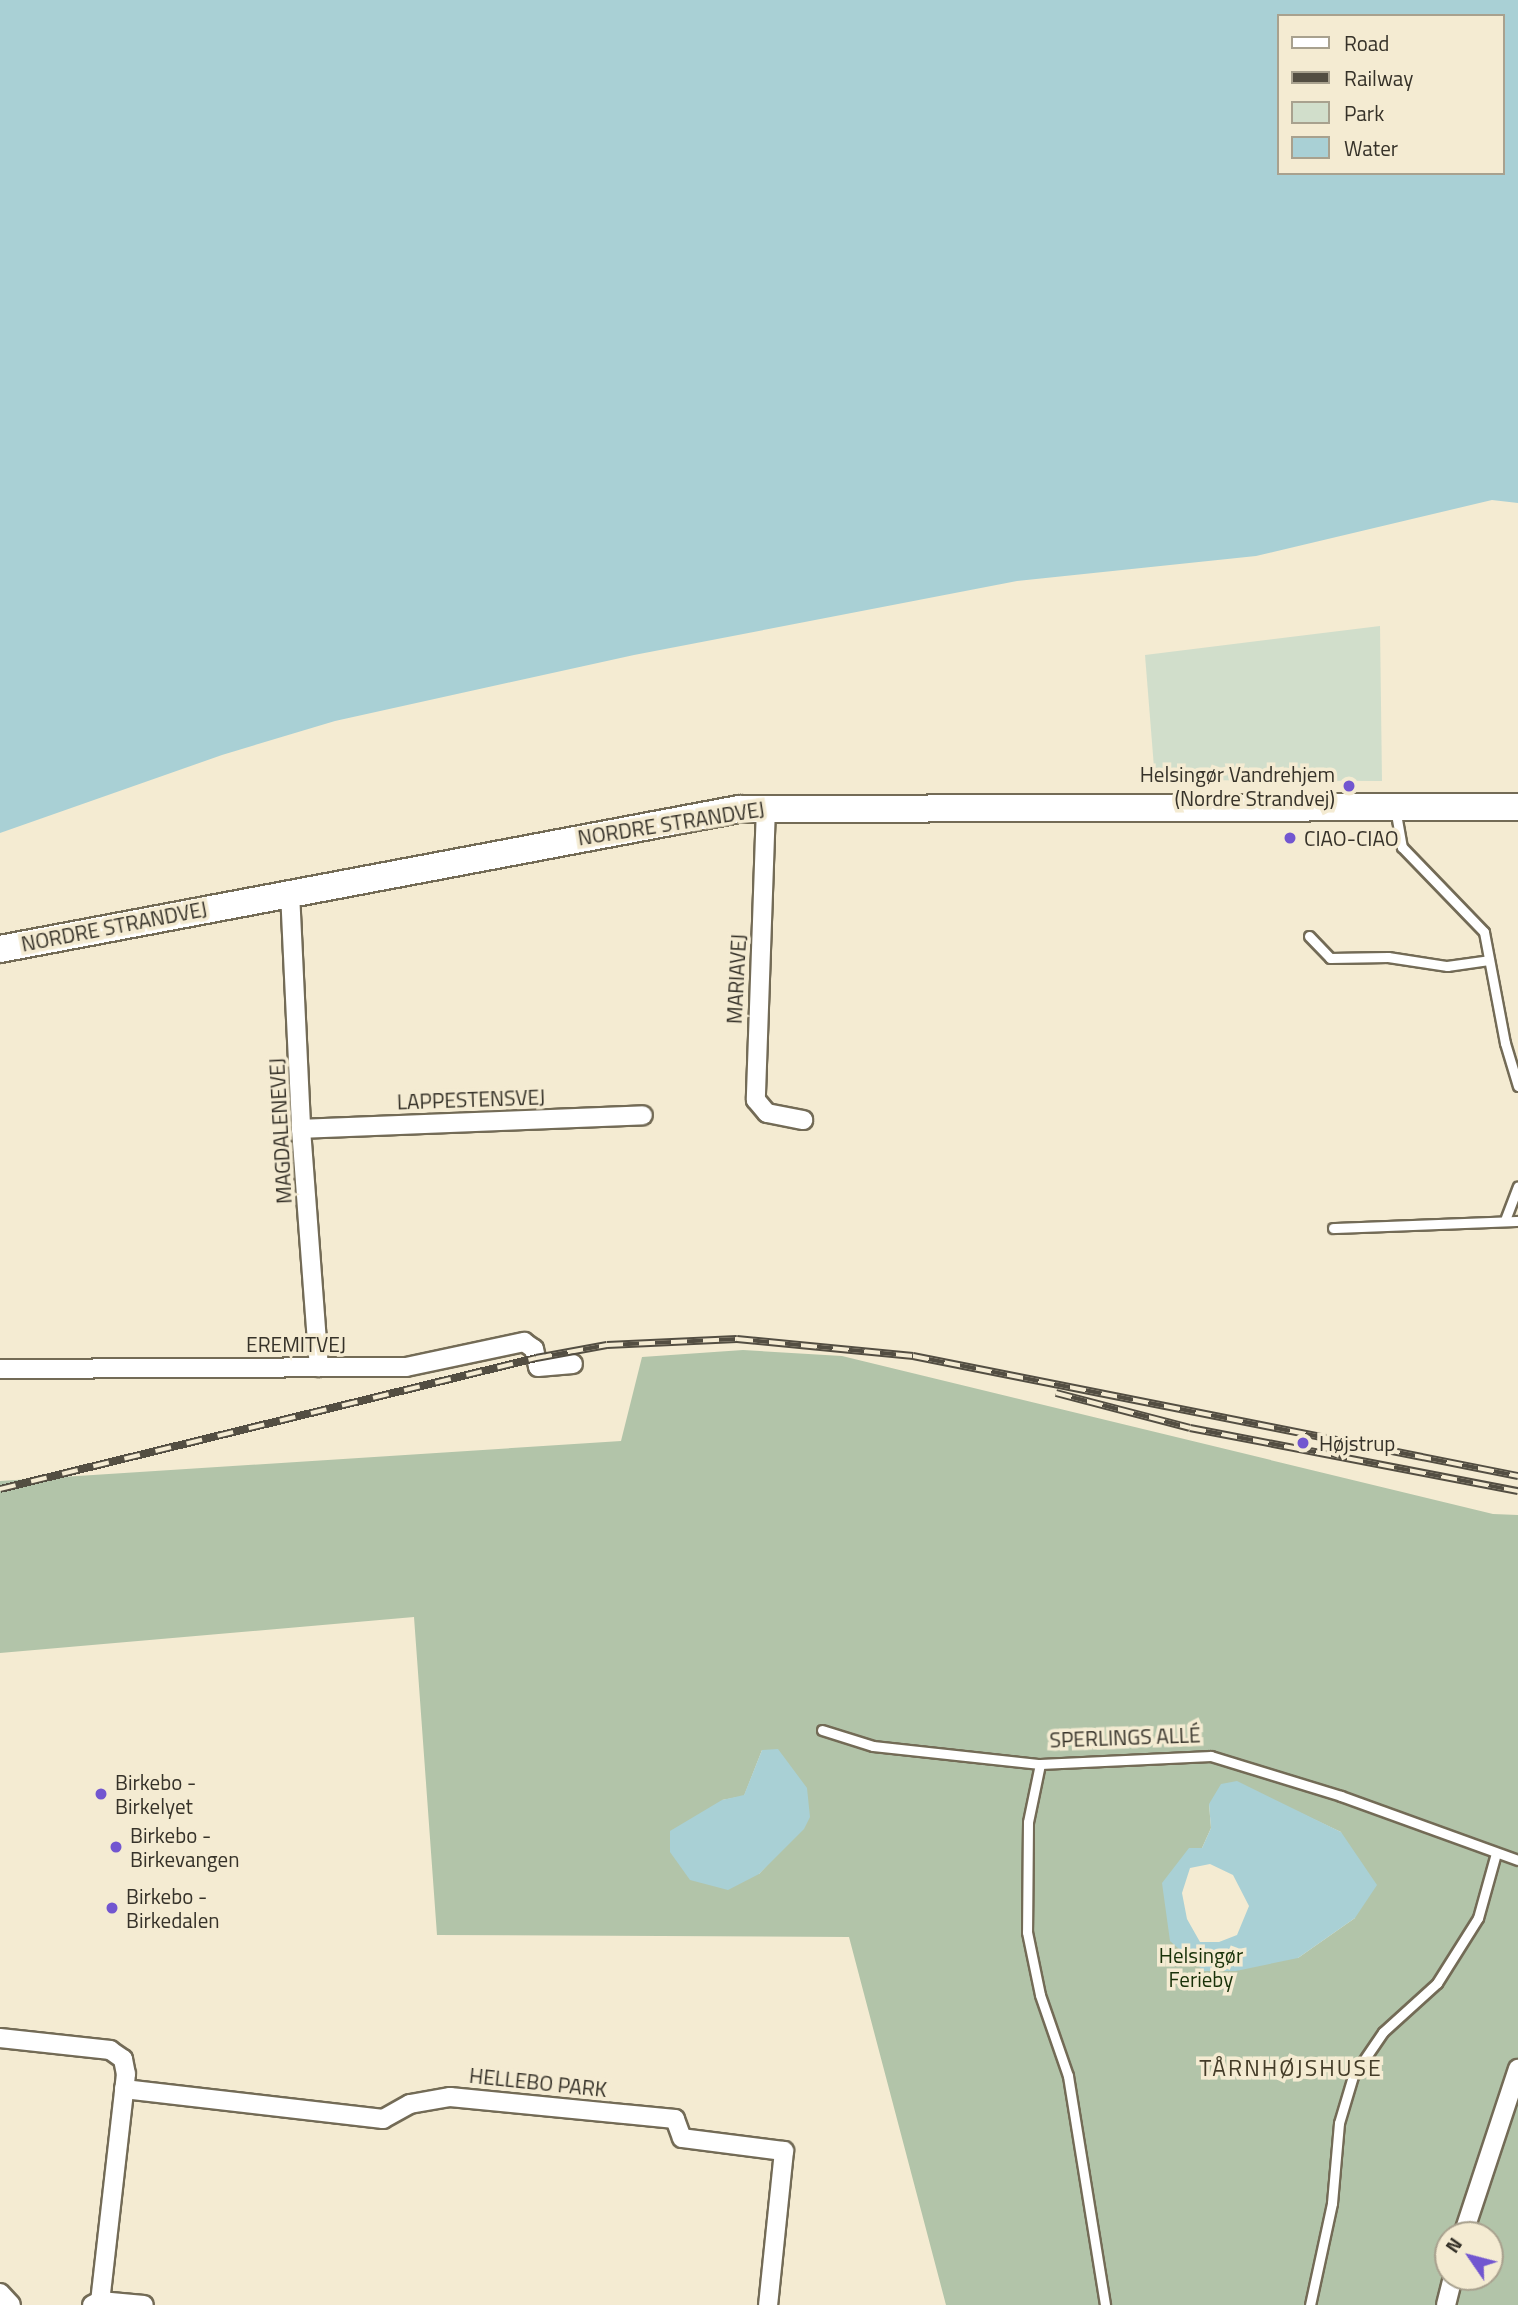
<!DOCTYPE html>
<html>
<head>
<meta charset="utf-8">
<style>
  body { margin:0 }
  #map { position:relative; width:1518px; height:2305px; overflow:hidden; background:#f4ebd2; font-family:"Titillium Web",sans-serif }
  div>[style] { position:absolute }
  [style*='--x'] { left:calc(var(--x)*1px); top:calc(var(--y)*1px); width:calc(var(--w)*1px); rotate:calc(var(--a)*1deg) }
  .green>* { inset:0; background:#d1decb }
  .forest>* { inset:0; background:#b2c4a9 }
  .water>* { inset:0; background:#a9d0d5 }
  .roads { filter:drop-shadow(2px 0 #736b56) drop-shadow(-2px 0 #736b56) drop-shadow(0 2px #736b56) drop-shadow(0 -2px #736b56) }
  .lane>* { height:9px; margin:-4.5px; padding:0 4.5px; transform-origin:4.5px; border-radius:4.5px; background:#fff }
  .street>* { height:18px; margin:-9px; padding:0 9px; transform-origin:9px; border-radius:9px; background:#fff }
  .secondary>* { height:26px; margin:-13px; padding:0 13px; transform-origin:13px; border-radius:13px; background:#fff }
  .rail>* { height:8px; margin-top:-4px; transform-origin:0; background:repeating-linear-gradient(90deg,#f4ebd2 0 16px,#534e42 0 32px); box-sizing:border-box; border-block:2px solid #534e42 }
  .dots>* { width:19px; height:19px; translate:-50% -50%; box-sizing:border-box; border:4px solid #f4ebd2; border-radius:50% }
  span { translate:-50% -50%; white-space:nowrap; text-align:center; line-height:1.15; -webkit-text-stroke:7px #f4ebd2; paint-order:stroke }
  .poi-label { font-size:21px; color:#363229 }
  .right { translate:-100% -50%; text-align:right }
  .left { translate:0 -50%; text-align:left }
  .street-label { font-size:21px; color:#363229 }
  .park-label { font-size:21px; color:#193209 }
  .neighbourhood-label { font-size:23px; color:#443c28; letter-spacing:2px }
  .legend { position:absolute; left:1277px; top:14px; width:228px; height:161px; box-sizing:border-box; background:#f4ebd2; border:2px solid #a8a18e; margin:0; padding:9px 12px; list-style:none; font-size:21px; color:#363229 }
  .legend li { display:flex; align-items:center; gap:14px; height:35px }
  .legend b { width:35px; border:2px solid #a8a18e }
  .north { position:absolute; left:1434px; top:2221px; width:70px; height:70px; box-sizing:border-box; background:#f4ebd2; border:2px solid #a8a18e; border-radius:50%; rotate:305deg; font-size:19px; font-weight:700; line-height:28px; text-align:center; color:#363229 }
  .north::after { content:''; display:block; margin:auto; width:24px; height:32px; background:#7256d0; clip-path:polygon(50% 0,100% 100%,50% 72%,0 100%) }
</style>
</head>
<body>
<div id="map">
  <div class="green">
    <i style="clip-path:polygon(1380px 626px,1382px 781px,1155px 780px,1145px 655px)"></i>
  </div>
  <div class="forest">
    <i style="clip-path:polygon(evenodd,743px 1350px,842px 1356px,1493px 1514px,1518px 1515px,1518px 2305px,946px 2305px,849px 1937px,437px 1935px,414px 1617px,0 1653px,0 1481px,621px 1441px,642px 1357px,743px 1350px,762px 1750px,780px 1851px,759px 1874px,722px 1800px,744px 1796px,762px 1750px,743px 1350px,1209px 1804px,1292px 1809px,1341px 1832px,1355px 1918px,1298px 1958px,1170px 1941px,1189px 1849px,1202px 1848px,1211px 1828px,1209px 1804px,743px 1350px,1448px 2235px,1490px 2235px,1490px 2277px,1448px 2277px,1448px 2235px)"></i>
  </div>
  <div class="water">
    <i style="clip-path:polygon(evenodd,0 0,1518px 0,1518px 503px,1492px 500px,1256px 556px,1017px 581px,634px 655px,335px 721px,222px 755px,0 833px,0 0,1278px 16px,1502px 16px,1502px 173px,1278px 173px,1278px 16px)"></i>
    <i style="clip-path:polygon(778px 1749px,807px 1788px,810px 1817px,804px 1829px,759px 1874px,728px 1890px,690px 1880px,670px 1852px,670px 1831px,722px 1800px,744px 1795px,762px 1750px)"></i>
    <i style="clip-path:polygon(evenodd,1237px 1781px,1341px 1832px,1377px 1885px,1355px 1918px,1298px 1958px,1236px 1971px,1204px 1971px,1170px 1941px,1162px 1883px,1189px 1848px,1202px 1848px,1211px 1828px,1209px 1804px,1221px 1784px,1237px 1781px,1210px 1864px,1233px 1875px,1249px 1906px,1237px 1935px,1219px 1942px,1200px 1942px,1187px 1919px,1182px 1893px,1190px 1868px,1210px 1864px)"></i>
  </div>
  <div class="roads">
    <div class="lane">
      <i style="--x:1395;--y:808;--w:40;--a:80"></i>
      <i style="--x:1402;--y:847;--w:118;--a:46"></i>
      <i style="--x:1484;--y:932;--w:113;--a:79.3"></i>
      <i style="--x:1505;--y:1043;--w:45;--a:73.2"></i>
      <i style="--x:1309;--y:936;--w:30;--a:46"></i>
      <i style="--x:1330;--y:958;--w:58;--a:-1"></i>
      <i style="--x:1388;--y:957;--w:60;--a:8.7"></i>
      <i style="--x:1447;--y:966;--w:42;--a:-8.1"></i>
      <i style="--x:1505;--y:1220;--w:36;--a:-69"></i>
      <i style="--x:1333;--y:1228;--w:185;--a:-2.2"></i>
      <i style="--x:822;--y:1730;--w:53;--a:17.4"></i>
      <i style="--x:873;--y:1746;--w:168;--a:6.2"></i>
      <i style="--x:1040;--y:1764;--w:171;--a:-2.7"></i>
      <i style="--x:1211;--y:1756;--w:136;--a:17.1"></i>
      <i style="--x:1341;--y:1796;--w:188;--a:19.9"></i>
      <i style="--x:1040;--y:1764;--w:59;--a:101.7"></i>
      <i style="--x:1028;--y:1822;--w:110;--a:90.5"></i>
      <i style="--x:1027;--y:1932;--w:64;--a:78.3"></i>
      <i style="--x:1040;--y:1995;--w:86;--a:70.9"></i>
      <i style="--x:1068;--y:2076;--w:232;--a:80.8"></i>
      <i style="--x:1310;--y:2305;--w:104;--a:-77.8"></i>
      <i style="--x:1332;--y:2203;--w:80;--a:-85"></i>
      <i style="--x:1339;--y:2123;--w:49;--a:-73.4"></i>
      <i style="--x:1353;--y:2076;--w:53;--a:-55.7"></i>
      <i style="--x:1383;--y:2032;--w:73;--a:-42.2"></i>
      <i style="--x:1437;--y:1983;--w:77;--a:-57.8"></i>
      <i style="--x:1478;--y:1918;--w:67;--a:-74.5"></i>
    </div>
    <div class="street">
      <i style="--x:766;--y:807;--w:293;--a:92"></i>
      <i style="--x:756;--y:1100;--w:17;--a:50"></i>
      <i style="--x:767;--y:1113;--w:37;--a:11"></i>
      <i style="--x:290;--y:892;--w:237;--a:87.3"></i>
      <i style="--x:301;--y:1129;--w:239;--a:85.7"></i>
      <i style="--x:301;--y:1129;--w:342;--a:-2.3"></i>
      <i style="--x:0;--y:1369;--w:406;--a:-0.3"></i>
      <i style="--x:406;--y:1367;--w:121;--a:-12"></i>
      <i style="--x:524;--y:1342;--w:12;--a:35"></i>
      <i style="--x:534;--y:1349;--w:18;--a:77"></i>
      <i style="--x:538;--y:1367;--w:35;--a:-5"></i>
      <i style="--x:0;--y:2038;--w:111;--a:6.2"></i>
      <i style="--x:110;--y:2050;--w:16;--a:35"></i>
      <i style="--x:123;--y:2059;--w:15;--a:79"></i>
      <i style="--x:126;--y:2074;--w:228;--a:96.5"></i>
      <i style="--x:124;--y:2089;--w:261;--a:6.6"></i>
      <i style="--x:383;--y:2119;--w:31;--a:-29"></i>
      <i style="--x:410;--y:2104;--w:41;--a:-9.9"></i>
      <i style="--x:450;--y:2097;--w:226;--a:5.6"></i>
      <i style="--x:675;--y:2119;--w:20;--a:70"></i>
      <i style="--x:682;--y:2138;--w:103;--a:7.3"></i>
      <i style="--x:784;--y:2151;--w:155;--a:95.9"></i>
      <i style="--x:1463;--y:2235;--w:175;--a:-71.7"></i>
      <i style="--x:0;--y:2293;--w:16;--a:47"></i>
      <i style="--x:92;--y:2305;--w:9;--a:-27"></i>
      <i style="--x:100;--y:2301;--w:44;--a:5.2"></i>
      <i style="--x:1446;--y:2305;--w:29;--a:-76"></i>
    </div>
    <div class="secondary">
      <i style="--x:0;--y:949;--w:752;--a:-10.73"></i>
      <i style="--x:739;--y:809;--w:779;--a:-0.15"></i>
    </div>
  </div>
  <div class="rail">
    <i style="--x:1056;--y:1393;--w:138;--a:14.6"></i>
    <i style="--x:1190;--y:1428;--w:334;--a:10.9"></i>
    <i style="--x:0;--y:1489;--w:552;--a:-13.73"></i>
    <i style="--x:536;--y:1358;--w:72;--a:-10.4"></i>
    <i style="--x:607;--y:1345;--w:130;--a:-2.6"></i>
    <i style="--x:737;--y:1339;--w:177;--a:5.5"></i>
    <i style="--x:913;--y:1356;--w:617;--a:11.22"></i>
  </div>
  <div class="dots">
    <i style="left:1349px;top:786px;background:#7256d0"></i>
    <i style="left:1290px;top:838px;background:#7256d0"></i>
    <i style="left:1303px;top:1443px;background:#7256d0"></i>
    <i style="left:101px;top:1794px;background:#7256d0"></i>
    <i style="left:116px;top:1847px;background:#7256d0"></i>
    <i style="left:112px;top:1908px;background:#7256d0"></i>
  </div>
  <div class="poi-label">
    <span class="right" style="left:1335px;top:786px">Helsingør Vandrehjem<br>(Nordre Strandvej)</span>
    <span class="left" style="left:1304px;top:838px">CIAO-CIAO</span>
    <span class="left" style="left:1319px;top:1443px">Højstrup</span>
    <span class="left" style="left:115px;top:1794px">Birkebo -<br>Birkelyet</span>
    <span class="left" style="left:130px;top:1847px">Birkebo -<br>Birkevangen</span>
    <span class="left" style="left:126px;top:1908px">Birkebo -<br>Birkedalen</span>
  </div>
  <div class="street-label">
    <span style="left:671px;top:823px;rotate:-9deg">NORDRE STRANDVEJ</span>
    <span style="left:114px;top:926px;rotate:-11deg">NORDRE STRANDVEJ</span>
    <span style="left:736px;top:979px;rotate:-87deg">MARIAVEJ</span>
    <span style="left:471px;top:1099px;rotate:-2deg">LAPPESTENSVEJ</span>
    <span style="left:280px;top:1131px;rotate:-93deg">MAGDALENEVEJ</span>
    <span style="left:296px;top:1344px">EREMITVEJ</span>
    <span style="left:1125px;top:1737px;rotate:-2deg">SPERLINGS ALLÉ</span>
    <span style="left:538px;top:2082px;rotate:6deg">HELLEBO PARK</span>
  </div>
  <div class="park-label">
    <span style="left:1201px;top:1967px">Helsingør<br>Ferieby</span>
  </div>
  <div class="neighbourhood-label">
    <span style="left:1291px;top:2068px">TÅRNHØJSHUSE</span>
  </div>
  <ul class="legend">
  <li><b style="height:9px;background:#fff"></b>Road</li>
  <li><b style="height:9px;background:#534e42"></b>Railway</li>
  <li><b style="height:19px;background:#d1decb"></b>Park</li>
  <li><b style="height:19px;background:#a9d0d5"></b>Water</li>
  </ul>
  <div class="north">N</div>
</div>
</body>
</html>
